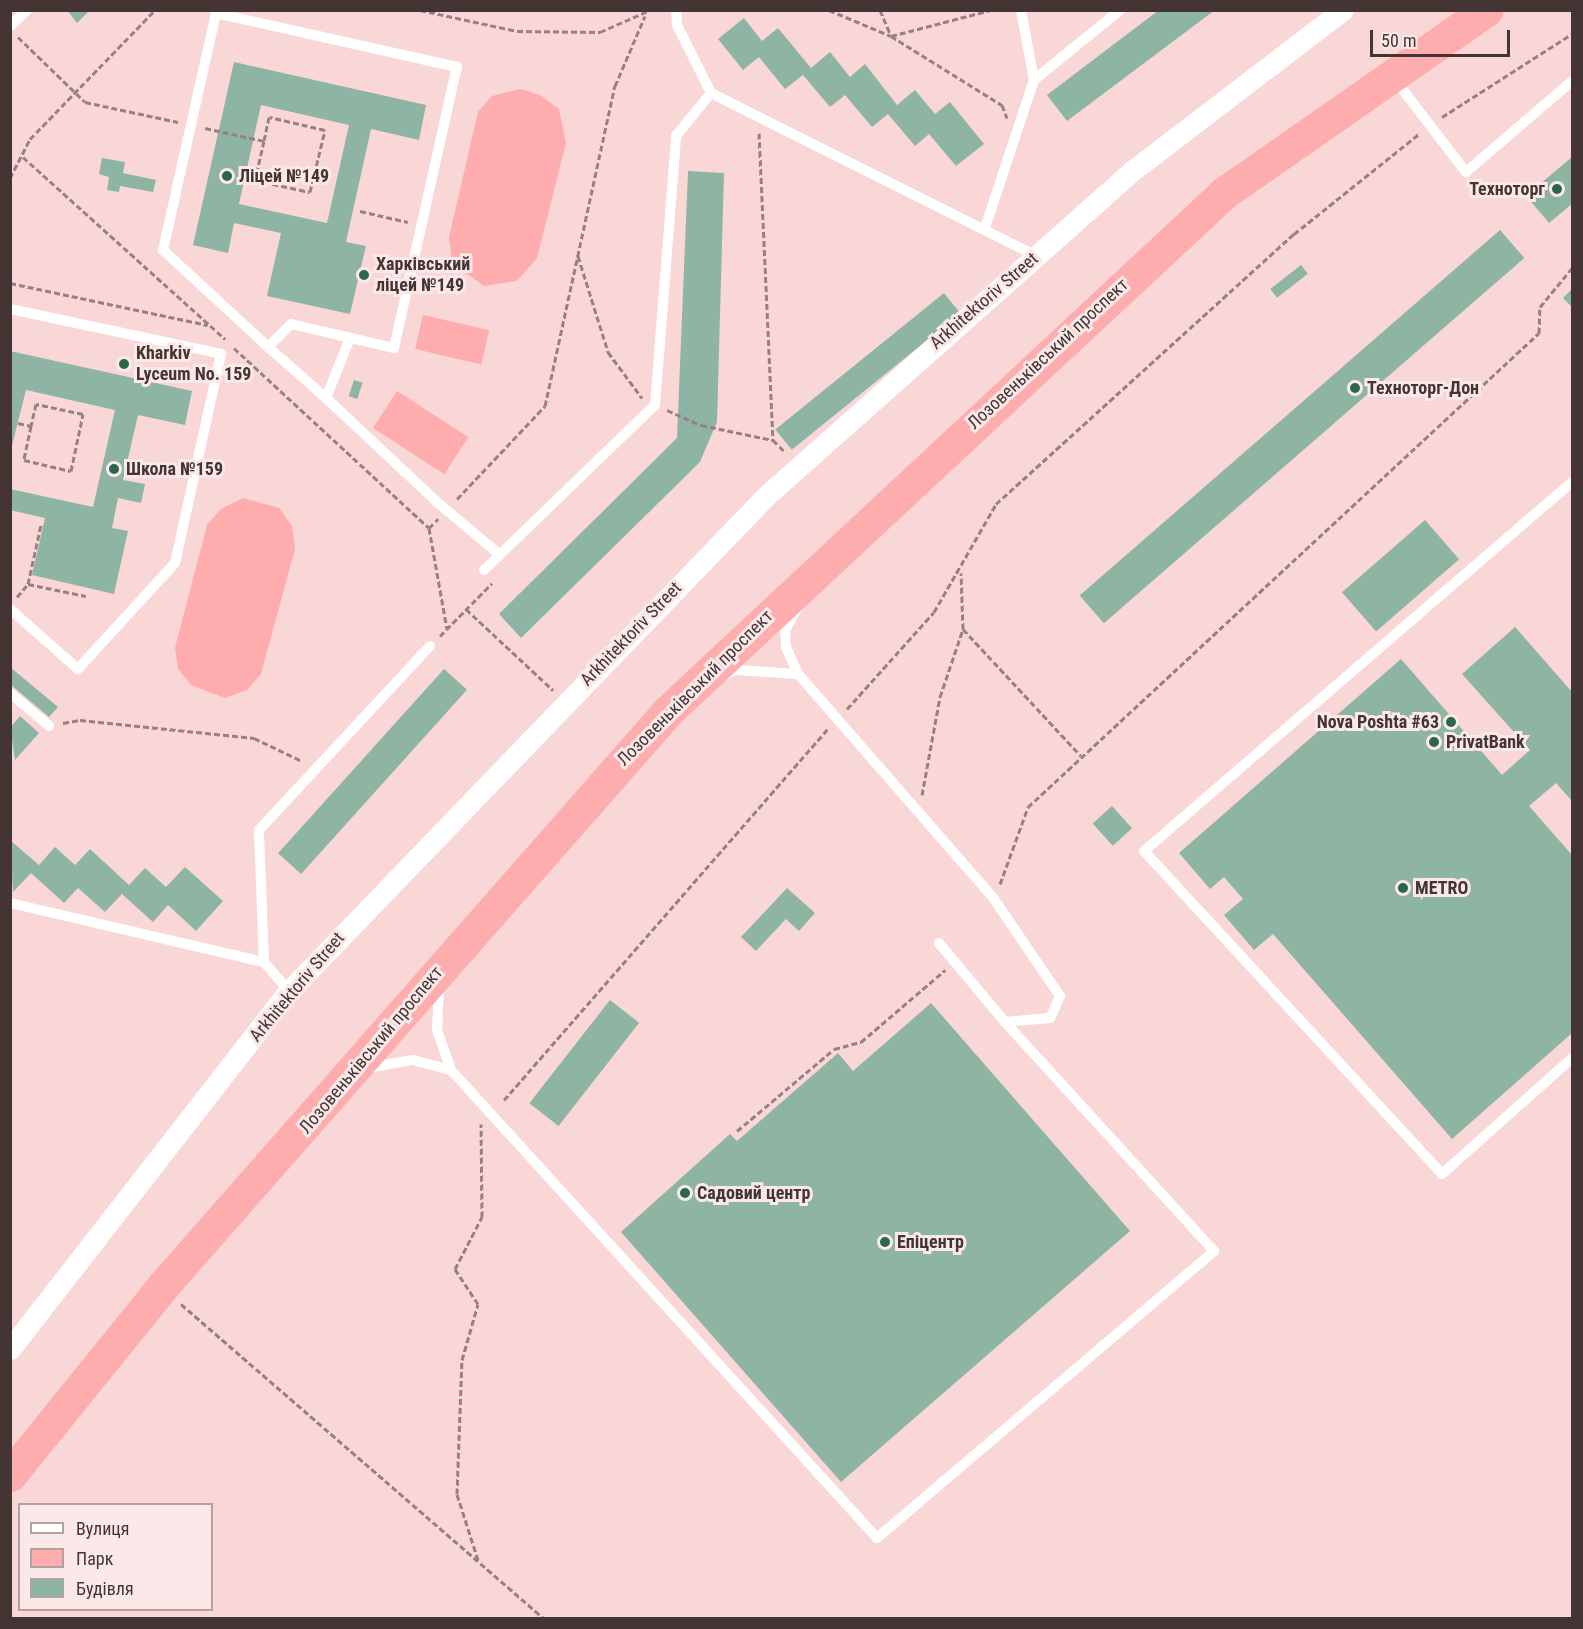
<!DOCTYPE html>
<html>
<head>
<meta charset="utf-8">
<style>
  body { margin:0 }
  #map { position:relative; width:1583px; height:1629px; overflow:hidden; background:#f9d7d7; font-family:"Roboto Condensed",sans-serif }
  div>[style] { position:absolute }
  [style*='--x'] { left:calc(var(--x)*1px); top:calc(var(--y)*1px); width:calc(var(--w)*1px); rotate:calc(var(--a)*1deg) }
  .green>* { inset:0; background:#feacad; transform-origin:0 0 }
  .building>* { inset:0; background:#8eb4a3; transform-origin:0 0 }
  .path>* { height:3px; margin-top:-1.5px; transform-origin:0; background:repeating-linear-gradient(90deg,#998080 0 6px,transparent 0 9px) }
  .lane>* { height:10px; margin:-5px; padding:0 5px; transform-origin:5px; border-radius:5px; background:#fff }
  .street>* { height:21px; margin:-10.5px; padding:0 10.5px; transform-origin:10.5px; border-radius:10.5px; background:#fff }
  .highway>* { height:33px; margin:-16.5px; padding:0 16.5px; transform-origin:16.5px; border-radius:16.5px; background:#fdadae }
  .dots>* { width:16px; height:16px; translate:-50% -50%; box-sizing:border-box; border:3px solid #fbe9e9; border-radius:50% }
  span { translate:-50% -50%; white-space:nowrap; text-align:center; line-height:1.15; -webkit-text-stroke:6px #fbe9e9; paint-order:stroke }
  .poi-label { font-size:18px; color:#453434; font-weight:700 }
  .left { translate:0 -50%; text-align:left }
  .right { translate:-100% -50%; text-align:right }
  .street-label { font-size:18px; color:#453434 }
  .frame { position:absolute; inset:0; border:12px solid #453434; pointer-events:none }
  .legend { position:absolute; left:18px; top:1503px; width:195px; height:108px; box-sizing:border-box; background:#fbe9e9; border:2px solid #b2a1a1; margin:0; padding:8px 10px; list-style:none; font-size:18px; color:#453434 }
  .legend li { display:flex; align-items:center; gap:12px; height:30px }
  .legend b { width:30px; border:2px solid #b2a1a1 }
  .scale { position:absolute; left:1370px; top:30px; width:140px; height:27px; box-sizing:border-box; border:3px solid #453434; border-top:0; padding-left:8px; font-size:18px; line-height:21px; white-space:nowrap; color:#453434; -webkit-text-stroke:4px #fbe9e9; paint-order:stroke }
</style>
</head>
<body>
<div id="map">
  <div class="green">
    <i style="clip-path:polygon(521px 89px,540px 95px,559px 109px,566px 143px,537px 258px,517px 281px,484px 286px,452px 263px,449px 237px,478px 112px,492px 96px)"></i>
    <i style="left:423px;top:315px;width:68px;height:35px;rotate:13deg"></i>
    <i style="left:397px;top:391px;width:85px;height:44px;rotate:33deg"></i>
    <i style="clip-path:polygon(243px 498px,279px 508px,292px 526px,295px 549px,261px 674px,247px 690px,225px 698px,191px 685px,178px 669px,175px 648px,207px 525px,221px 509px)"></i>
  </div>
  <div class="building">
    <i style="clip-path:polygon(67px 10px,90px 10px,77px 23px)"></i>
    <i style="clip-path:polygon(1159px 10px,1215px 10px,1067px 121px,1047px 95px)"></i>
    <i style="clip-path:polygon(744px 18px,762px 41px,778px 28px,811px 68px,830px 52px,850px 77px,865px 64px,897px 105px,915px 90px,935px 114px,950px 102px,984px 144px,956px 166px,929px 134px,915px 146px,888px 114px,872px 127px,845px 95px,830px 107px,803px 75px,785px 89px,759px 57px,743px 70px,718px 39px)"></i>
    <i style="clip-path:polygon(evenodd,234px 62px,426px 105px,419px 140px,371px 129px,346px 242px,366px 246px,350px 314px,267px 296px,281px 233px,234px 223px,228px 253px,193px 245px,234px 62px,261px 105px,349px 125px,327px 223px,239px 204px,261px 105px)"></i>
    <i style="clip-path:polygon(1572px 157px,1572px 204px,1549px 223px,1526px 196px)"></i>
    <i style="clip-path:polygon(102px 158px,125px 162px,123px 173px,156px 180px,153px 192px,120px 186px,119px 192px,107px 190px,109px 177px,99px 174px)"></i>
    <i style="clip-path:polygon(688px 171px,724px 173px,717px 422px,700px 462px,521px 638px,499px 614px,677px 438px)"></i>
    <i style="left:1500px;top:230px;width:37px;height:557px;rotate:49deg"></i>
    <i style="left:1301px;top:265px;width:11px;height:39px;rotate:52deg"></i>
    <i style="clip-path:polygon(1572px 289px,1572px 305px,1571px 306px,1563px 298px)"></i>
    <i style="left:944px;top:293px;width:26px;height:217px;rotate:51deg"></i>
    <i style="clip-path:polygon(10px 351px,192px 391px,185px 425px,138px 415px,123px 480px,145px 484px,141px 503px,118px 498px,112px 528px,128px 531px,114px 594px,32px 575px,45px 518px,10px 510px,10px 489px,93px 507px,115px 410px,26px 390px,10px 453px)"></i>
    <i style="left:354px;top:380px;width:9px;height:17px;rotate:18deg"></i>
    <i style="left:1425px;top:520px;width:52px;height:110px;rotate:49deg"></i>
    <i style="clip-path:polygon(1515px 627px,1572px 692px,1572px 801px,1556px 783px,1529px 806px,1572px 855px,1572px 1033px,1452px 1139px,1273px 934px,1254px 950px,1224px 915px,1243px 899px,1224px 877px,1210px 889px,1179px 853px,1401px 659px,1502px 775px,1530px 750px,1462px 674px)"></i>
    <i style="clip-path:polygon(10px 667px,58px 707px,49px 717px,10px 684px)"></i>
    <i style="left:444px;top:669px;width:31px;height:248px;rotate:42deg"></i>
    <i style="clip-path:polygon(20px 716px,39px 733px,15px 760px,10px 728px)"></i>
    <i style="left:1112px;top:806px;width:30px;height:26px;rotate:48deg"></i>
    <i style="clip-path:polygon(10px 840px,39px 865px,55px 847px,75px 865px,90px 849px,129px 885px,145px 868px,166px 887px,185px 867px,223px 901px,196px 931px,168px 905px,153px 922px,122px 894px,105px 912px,78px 888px,64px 903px,31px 873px,13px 892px)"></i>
    <i style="clip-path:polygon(787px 888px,815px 913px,799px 931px,786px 919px,756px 951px,741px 937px)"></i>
    <i style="left:610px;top:1000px;width:37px;height:131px;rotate:38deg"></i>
    <i style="clip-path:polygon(931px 1003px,1130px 1231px,841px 1482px,621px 1232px,730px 1134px,737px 1141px,838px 1053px,853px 1071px)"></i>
  </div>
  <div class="path">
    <i style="--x:420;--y:10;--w:99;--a:12.2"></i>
    <i style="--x:517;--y:31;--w:83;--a:0.7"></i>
    <i style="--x:600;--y:32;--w:55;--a:-23.7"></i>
    <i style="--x:829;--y:10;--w:67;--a:22.8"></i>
    <i style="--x:891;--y:36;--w:103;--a:-14.6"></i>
    <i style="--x:880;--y:10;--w:28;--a:67"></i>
    <i style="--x:891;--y:36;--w:131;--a:31.9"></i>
    <i style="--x:1002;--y:105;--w:14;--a:69"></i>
    <i style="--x:18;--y:37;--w:93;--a:44.1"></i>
    <i style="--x:85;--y:102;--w:95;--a:12.1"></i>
    <i style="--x:1442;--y:117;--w:154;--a:-32.6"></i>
    <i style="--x:205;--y:128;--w:60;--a:12.4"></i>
    <i style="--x:264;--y:141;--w:40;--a:103"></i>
    <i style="--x:255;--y:180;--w:56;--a:12.3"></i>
    <i style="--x:310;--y:192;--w:64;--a:-76.4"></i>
    <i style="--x:325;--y:130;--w:57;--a:-166.9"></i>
    <i style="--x:269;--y:117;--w:25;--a:102"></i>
    <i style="--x:759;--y:133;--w:307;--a:87.4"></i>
    <i style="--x:23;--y:157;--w:272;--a:42"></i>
    <i style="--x:10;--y:178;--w:44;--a:-62.9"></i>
    <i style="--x:30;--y:139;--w:180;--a:-45.9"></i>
    <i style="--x:360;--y:211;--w:49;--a:12.9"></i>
    <i style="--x:578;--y:256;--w:101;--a:72.6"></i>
    <i style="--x:608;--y:352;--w:57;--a:53.5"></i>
    <i style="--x:10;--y:283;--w:202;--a:12"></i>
    <i style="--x:234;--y:348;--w:265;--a:42.7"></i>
    <i style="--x:429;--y:528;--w:103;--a:79.9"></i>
    <i style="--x:667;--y:410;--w:37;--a:24"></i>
    <i style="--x:701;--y:425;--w:74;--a:11.8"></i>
    <i style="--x:773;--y:440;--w:17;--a:45"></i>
    <i style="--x:18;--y:423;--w:13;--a:13"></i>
    <i style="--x:31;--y:426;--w:35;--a:102"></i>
    <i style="--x:24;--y:460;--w:48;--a:13.2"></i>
    <i style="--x:71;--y:471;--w:58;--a:-78.1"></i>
    <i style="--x:83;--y:414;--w:48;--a:-168"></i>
    <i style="--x:36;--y:404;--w:23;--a:103"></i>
    <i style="--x:457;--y:499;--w:128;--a:-46.6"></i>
    <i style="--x:545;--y:406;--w:328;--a:-77.7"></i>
    <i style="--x:615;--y:86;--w:76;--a:-66.8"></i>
    <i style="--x:429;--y:528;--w:13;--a:-45"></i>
    <i style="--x:28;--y:584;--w:60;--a:-77.6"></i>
    <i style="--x:17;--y:597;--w:17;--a:-50"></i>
    <i style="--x:28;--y:584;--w:59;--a:11.7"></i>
    <i style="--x:466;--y:609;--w:119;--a:43"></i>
    <i style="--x:963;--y:629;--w:173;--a:47.1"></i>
    <i style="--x:440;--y:636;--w:74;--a:-45.5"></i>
    <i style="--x:847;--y:709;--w:130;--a:-48.1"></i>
    <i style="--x:934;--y:612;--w:125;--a:-60.1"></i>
    <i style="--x:996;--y:504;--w:402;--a:-42.2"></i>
    <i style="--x:1294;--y:234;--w:161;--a:-38.7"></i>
    <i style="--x:63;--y:723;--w:17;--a:-10"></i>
    <i style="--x:80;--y:720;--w:175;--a:5.9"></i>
    <i style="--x:254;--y:738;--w:53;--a:25.6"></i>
    <i style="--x:922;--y:795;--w:100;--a:-79.6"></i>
    <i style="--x:940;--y:697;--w:72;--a:-71.3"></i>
    <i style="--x:963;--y:629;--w:56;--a:-92"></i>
    <i style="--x:1000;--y:884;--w:82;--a:-70"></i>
    <i style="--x:1028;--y:807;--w:697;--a:-42.85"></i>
    <i style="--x:1539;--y:333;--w:26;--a:-88"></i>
    <i style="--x:1540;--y:307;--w:50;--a:-50.6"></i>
    <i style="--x:504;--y:1100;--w:493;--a:-48.9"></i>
    <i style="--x:737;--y:1131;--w:127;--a:-40.2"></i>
    <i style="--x:834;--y:1049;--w:28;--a:-15"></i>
    <i style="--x:861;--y:1042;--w:111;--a:-40.6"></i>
    <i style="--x:181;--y:1304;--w:480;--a:40.9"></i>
    <i style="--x:478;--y:1560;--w:69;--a:-107.7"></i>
    <i style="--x:457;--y:1494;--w:134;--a:-87.9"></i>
    <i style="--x:462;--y:1360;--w:58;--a:-74.1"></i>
    <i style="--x:478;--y:1304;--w:42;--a:-123.3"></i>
    <i style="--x:455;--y:1269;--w:59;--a:-62.6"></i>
    <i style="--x:482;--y:1217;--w:93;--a:-90.6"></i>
  </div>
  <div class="lane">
    <i style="--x:676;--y:10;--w:15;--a:86"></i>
    <i style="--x:677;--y:25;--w:76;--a:63.4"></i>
    <i style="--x:711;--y:93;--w:364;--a:26.6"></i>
    <i style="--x:1021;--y:10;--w:71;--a:79.5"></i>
    <i style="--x:10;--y:26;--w:23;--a:-43"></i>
    <i style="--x:1393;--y:77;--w:120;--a:52.5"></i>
    <i style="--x:1466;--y:172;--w:140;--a:-40.6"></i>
    <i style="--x:985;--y:228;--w:156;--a:-71.7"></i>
    <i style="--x:1034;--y:80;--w:111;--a:-39.1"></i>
    <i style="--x:10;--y:309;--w:216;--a:12"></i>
    <i style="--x:221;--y:354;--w:214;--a:102.4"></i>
    <i style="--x:175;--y:563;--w:144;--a:132.5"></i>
    <i style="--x:78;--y:669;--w:91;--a:-138.6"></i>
    <i style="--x:268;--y:347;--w:33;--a:-45"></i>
    <i style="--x:291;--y:324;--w:106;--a:13.1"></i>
    <i style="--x:394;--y:348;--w:288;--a:-77.4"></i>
    <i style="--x:457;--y:67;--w:247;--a:-167.4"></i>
    <i style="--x:216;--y:13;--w:243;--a:102.6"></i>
    <i style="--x:163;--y:250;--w:143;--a:42.7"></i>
    <i style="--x:268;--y:347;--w:77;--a:41.3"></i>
    <i style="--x:326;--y:398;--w:152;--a:43.1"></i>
    <i style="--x:437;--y:502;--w:82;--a:40.1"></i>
    <i style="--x:326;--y:398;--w:65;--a:-68.2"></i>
    <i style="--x:1572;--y:482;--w:565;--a:139.23"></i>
    <i style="--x:1144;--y:851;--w:439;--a:47.3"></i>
    <i style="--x:1442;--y:1174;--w:174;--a:-41.7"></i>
    <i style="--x:484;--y:570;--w:238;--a:-44"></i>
    <i style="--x:655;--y:405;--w:270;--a:-85.5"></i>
    <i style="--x:676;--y:136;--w:55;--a:-50.9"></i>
    <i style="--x:798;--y:674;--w:298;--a:48.9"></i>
    <i style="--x:994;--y:899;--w:117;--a:55.8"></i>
    <i style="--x:1060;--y:996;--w:24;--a:114"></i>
    <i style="--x:1050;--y:1018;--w:45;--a:174.9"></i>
    <i style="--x:1005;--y:1022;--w:103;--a:-129.9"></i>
    <i style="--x:724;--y:676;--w:13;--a:-29"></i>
    <i style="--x:735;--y:670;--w:63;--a:3.6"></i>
    <i style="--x:798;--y:674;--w:30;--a:-114"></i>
    <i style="--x:786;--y:647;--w:17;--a:-93"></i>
    <i style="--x:785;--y:630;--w:26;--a:-61"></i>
    <i style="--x:10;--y:693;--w:51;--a:40.2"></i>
    <i style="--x:10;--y:903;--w:261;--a:13.1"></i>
    <i style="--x:439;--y:986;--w:44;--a:92.6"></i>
    <i style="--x:437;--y:1030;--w:42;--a:70.7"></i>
    <i style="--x:451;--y:1070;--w:633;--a:47.69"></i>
    <i style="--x:877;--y:1538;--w:443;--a:-40.4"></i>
    <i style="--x:1214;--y:1251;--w:310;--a:-132.4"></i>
    <i style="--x:289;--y:991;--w:38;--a:-131"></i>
    <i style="--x:264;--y:962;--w:132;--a:-92.2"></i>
    <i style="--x:259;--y:830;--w:251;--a:-47.1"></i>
    <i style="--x:367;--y:1068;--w:47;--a:-9.9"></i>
    <i style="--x:413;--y:1060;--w:39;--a:15"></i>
  </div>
  <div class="street">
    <i style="--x:10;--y:1349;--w:454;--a:-52.1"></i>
    <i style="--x:289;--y:991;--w:687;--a:-46.06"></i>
    <i style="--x:766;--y:496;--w:494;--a:-41.6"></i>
    <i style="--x:1136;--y:168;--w:260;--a:-37.4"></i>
  </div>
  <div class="highway">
    <i style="--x:10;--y:1475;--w:242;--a:-51"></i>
    <i style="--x:162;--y:1287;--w:767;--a:-48.7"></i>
    <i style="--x:668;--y:711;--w:760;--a:-42.97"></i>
    <i style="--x:1224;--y:193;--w:320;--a:-34.9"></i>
  </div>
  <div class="dots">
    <i style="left:227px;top:176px;background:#2b6650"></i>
    <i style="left:1557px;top:189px;background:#2b6650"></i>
    <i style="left:364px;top:275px;background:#2b6650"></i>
    <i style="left:124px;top:364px;background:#2b6650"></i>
    <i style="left:1355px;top:388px;background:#2b6650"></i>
    <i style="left:114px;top:469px;background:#2b6650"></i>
    <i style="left:1451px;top:722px;background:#2b6650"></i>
    <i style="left:1434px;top:742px;background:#2b6650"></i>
    <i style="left:1403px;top:888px;background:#2b6650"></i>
    <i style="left:685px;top:1193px;background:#2b6650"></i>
    <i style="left:885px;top:1242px;background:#2b6650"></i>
  </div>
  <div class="poi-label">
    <span class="left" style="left:239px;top:176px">Ліцей №149</span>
    <span class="right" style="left:1545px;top:189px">Техноторг</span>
    <span class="left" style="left:376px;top:275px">Харківський<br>ліцей №149</span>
    <span class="left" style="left:136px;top:364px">Kharkiv<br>Lyceum No. 159</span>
    <span class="left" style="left:1367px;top:388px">Техноторг-Дон</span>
    <span class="left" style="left:126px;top:469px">Школа №159</span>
    <span class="right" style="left:1439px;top:722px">Nova Poshta #63</span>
    <span class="left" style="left:1446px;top:742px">PrivatBank</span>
    <span class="left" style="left:1415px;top:888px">METRO</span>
    <span class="left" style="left:697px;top:1193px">Садовий центр</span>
    <span class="left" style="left:897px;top:1242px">Епіцентр</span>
  </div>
  <div class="street-label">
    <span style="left:984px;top:301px;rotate:-41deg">Arkhitektoriv Street</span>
    <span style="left:1048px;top:354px;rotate:-43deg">Лозовеньківський проспект</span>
    <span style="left:631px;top:634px;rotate:-46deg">Arkhitektoriv Street</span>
    <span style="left:695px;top:688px;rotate:-45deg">Лозовеньківський проспект</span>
    <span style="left:297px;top:987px;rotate:-50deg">Arkhitektoriv Street</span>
    <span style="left:371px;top:1050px;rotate:-50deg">Лозовеньківський проспект</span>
  </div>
  <div class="frame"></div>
  <ul class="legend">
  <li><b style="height:8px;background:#fff"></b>Вулиця</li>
  <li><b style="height:16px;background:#feacad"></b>Парк</li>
  <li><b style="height:16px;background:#8eb4a3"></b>Будівля</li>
  </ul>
  <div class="scale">50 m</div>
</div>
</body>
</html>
